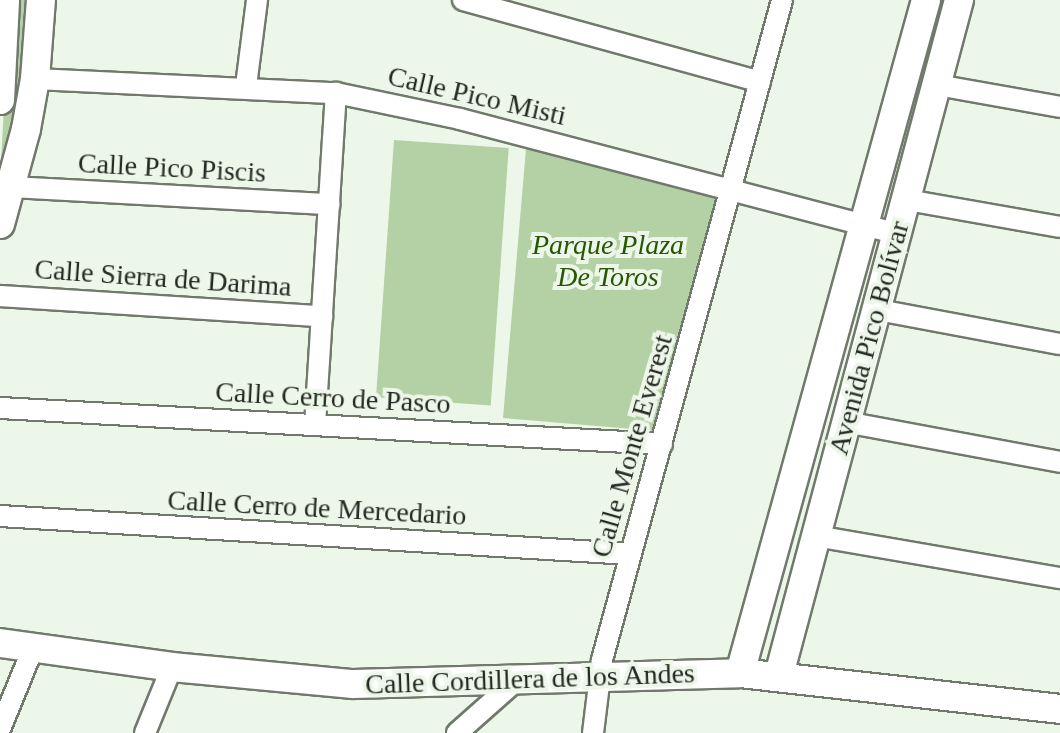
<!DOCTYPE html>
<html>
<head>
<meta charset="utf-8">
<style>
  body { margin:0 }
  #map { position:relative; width:1060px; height:733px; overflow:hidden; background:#edf7e9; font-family:Georgia,serif }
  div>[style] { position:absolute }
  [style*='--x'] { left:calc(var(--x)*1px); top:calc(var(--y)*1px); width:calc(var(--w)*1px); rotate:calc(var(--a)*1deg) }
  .green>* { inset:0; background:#b3d1a4; transform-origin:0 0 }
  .roads { filter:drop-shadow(2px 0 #70796c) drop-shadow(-2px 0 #70796c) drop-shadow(0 2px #70796c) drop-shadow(0 -2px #70796c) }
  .street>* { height:20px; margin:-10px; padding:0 10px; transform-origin:10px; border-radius:10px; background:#fff }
  .secondary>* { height:28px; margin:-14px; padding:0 14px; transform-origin:14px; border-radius:14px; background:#fff }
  span { translate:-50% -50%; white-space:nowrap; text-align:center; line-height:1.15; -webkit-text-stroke:8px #edf7e9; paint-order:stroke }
  .street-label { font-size:28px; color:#242823 }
  .park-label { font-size:28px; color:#295506; font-style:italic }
</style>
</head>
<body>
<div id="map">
  <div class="green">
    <i style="clip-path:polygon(10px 0,25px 0,19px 122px,0 179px)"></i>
    <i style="clip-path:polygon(527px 137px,722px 191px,656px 431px,503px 418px)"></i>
    <i style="left:394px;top:140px;width:115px;height:258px;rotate:4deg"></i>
  </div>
  <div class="roads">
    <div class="street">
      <i style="--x:463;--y:0;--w:308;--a:15.4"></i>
      <i style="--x:35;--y:79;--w:301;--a:2.7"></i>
      <i style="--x:336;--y:93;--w:127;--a:11.8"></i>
      <i style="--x:460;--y:119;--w:452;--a:14.7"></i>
      <i style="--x:937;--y:85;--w:125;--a:10.1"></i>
      <i style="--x:246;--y:86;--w:87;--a:-82.7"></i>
      <i style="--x:12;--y:187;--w:318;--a:3.1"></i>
      <i style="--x:907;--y:200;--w:155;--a:10"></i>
      <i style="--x:0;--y:296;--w:323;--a:3.6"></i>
      <i style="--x:878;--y:310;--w:185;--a:10.6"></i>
      <i style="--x:0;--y:408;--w:663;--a:3.11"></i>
      <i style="--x:845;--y:422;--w:219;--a:10.5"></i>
      <i style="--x:315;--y:425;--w:333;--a:-86.4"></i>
      <i style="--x:0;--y:516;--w:631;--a:3.45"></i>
      <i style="--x:816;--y:536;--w:248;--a:9.8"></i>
      <i style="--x:0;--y:729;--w:87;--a:-67.8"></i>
      <i style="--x:145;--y:733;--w:71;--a:-67.8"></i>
      <i style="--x:457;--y:733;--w:81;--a:-41.5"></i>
      <i style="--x:593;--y:733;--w:74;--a:-83"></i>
      <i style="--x:602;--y:660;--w:684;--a:-74.74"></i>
    </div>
    <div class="secondary">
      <i style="--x:0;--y:100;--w:100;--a:-87.1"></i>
      <i style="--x:0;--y:224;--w:98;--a:-74.7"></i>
      <i style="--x:26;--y:129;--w:51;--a:-79.8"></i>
      <i style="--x:35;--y:79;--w:79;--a:-85.7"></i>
      <i style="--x:0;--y:643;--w:174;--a:7.9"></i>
      <i style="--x:172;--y:667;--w:182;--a:5.4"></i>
      <i style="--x:353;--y:684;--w:387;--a:-1.6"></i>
      <i style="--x:740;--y:673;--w:322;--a:6.4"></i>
      <i style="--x:740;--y:673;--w:698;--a:-74.55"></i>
      <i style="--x:779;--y:675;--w:699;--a:-75.07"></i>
    </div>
  </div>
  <div class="street-label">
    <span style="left:477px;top:96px;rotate:13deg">Calle Pico Misti</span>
    <span style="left:172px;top:168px;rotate:3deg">Calle Pico Piscis</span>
    <span style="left:163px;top:278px;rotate:4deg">Calle Sierra de Darima</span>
    <span style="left:869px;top:338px;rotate:-75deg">Avenida Pico Bolívar</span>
    <span style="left:333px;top:398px;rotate:3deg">Calle Cerro de Pasco</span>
    <span style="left:632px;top:446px;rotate:-74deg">Calle Monte Everest</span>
    <span style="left:317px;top:508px;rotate:3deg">Calle Cerro de Mercedario</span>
    <span style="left:530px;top:679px;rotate:-2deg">Calle Cordillera de los Andes</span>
  </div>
  <div class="park-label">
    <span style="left:608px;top:261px">Parque Plaza<br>De Toros</span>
  </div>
</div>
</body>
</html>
